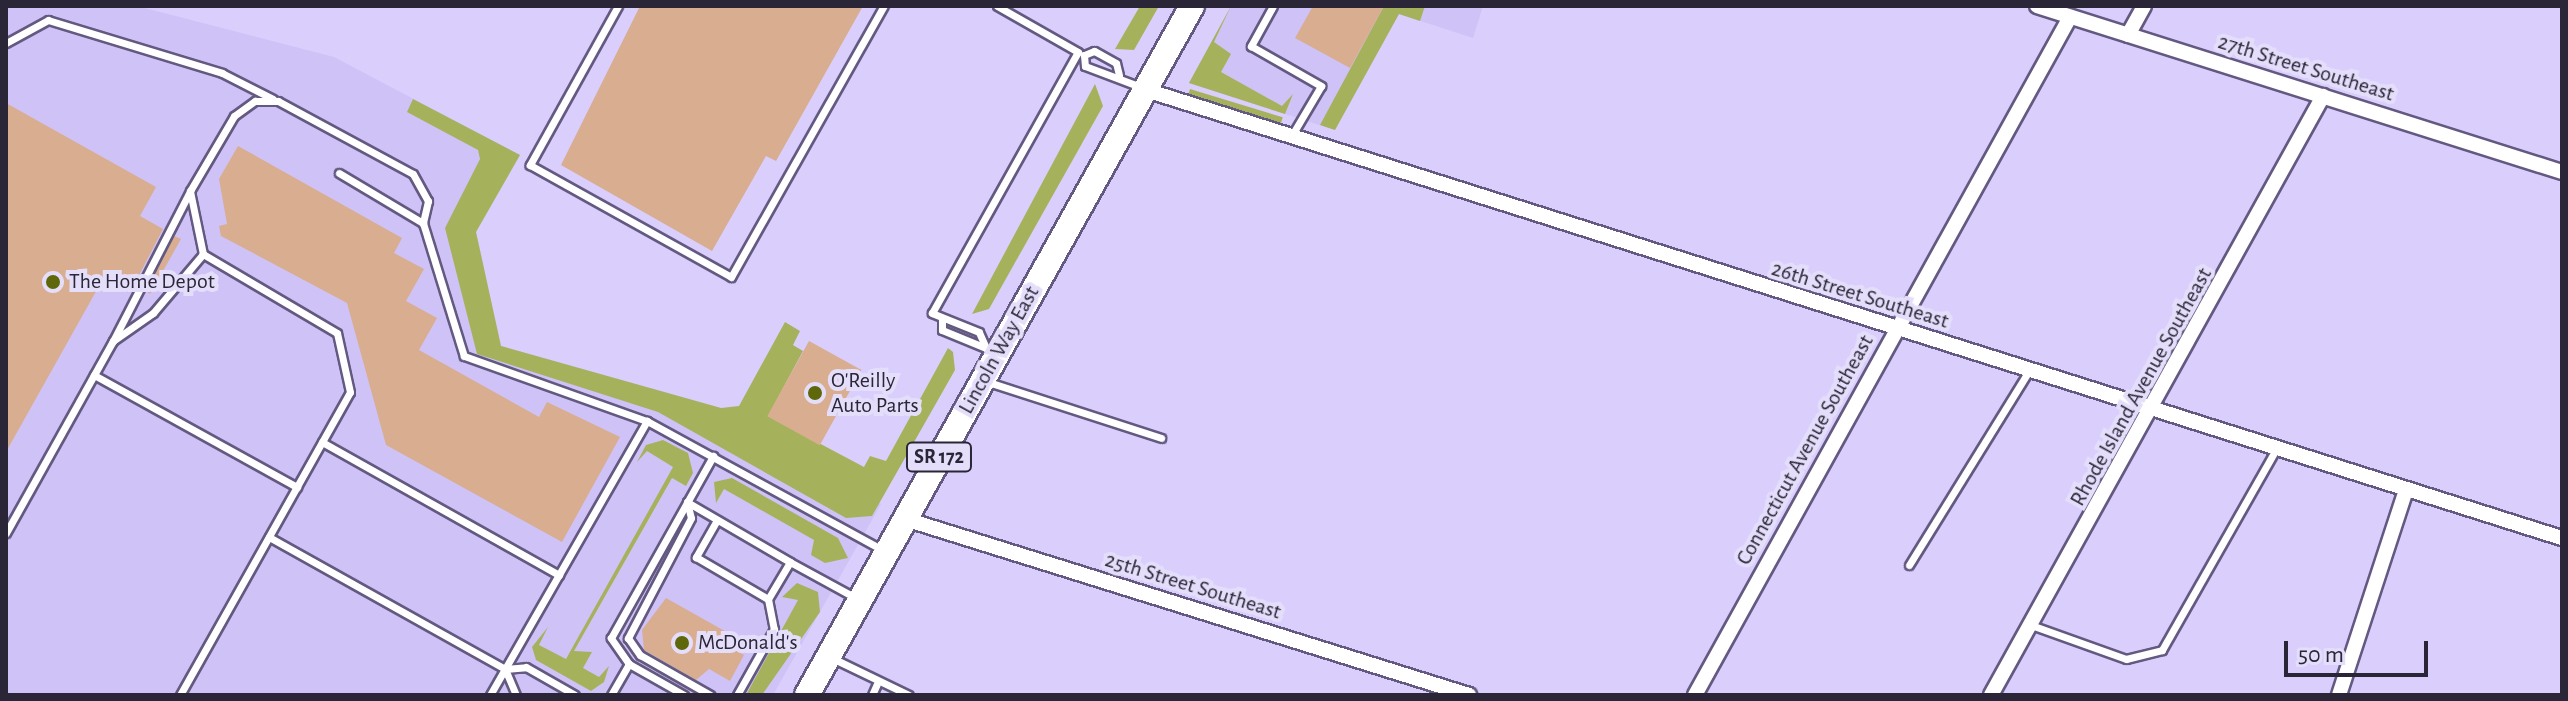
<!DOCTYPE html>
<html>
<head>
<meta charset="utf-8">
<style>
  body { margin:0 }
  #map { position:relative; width:2568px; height:701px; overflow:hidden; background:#d9cefc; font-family:"Alegreya Sans",sans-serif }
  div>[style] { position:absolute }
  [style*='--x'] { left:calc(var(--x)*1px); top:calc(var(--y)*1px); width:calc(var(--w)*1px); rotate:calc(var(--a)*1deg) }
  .built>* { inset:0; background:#cfc2f7 }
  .green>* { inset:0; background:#a6b25b; transform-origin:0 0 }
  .building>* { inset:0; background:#d8ad90; transform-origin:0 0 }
  .roads { filter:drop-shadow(2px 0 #635981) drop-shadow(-2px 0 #635981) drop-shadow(0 2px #635981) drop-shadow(0 -2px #635981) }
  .service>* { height:7px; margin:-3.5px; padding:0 3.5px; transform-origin:3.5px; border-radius:3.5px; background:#fff }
  .minor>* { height:14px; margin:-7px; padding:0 7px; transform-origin:7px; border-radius:7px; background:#fff }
  .primary>* { height:24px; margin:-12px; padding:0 12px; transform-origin:12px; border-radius:12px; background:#fff }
  .dots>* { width:22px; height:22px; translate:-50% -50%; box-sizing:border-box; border:4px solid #e5defb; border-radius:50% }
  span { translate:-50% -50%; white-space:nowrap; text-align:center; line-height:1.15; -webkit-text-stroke:8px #e5defb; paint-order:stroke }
  .shield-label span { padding:2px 6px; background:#e5defb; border:2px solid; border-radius:6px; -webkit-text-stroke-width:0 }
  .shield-label { font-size:20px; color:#2a2637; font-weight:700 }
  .street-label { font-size:22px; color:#2a2637 }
  .poi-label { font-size:22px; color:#2a2637 }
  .left { translate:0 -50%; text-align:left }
  .frame { position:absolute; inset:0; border:8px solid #2a2637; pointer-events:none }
  .scale { position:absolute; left:2284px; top:641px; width:144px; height:36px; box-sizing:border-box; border:4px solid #2a2637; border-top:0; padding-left:10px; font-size:24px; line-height:28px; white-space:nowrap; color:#2a2637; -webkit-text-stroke:6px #e5defb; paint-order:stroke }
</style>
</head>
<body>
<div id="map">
  <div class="built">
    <i style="clip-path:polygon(6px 6px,137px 6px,334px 57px,520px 155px,476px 232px,501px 346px,721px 408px,881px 504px,773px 695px,6px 695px)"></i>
    <i style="clip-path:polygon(1231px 6px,1483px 6px,1473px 38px,1399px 14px,1335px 130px,1189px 83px)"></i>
  </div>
  <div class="green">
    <i style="clip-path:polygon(1140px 6px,1159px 6px,1134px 50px,1115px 49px)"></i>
    <i style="clip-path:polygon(1231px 6px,1214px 42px,1231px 54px,1221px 72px,1282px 106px,1293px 94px,1285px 114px,1189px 83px)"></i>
    <i style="clip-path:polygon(1384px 6px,1425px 6px,1420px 21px,1399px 14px,1335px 130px,1320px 125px)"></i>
    <i style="clip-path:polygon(1095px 84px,1103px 106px,989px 309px,972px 314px)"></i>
    <i style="left:1190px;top:89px;width:97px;height:6px;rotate:17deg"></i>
    <i style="clip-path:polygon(413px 99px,520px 155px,476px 232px,501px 346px,721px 408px,739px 406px,785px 322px,800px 331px,793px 345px,803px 351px,768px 416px,864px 467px,870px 456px,886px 461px,948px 348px,953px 352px,955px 370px,872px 516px,846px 518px,658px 412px,477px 354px,445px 228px,480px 159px,478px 150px,407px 112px)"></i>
    <i style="clip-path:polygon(663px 440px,688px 453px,693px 473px,686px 486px,672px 478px,574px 651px,592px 652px,583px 668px,599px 677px,609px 666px,604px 682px,591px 691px,536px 660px,532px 647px,548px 627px,539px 645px,566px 659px,673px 467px,647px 451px,637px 462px,646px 445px)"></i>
    <i style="clip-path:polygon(732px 478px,838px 538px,848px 558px,825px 563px,811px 555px,814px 540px,724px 489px,716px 503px,714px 482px)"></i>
    <i style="clip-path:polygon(797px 583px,818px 592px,820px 612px,762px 695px,746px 695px,798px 600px,782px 597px)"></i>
  </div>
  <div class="building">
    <i style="clip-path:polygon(640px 6px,863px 6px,776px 161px,766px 156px,712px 251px,561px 165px)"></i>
    <i style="clip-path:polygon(1313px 6px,1384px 6px,1350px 68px,1295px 38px)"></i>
    <i style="clip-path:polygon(6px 103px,156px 187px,140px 216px,163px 229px,134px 285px,108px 270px,6px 452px)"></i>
    <i style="clip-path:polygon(238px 146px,402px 238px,394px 253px,424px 269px,406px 301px,437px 318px,419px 350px,539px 417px,547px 402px,620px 437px,562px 542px,386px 445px,347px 303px,221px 236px,219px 226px,227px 224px,219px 179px)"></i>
    <i style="clip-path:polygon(174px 236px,181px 239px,150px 294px,146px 291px)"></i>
    <i style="left:809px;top:341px;width:60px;height:86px;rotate:29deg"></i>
    <i style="clip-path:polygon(666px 598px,730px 634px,724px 644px,744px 655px,730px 681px,709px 669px,696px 680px,644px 650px,642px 630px)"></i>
  </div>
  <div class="roads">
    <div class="service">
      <i style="--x:618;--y:6;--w:182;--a:119"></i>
      <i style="--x:530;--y:165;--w:230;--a:29.1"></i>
      <i style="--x:731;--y:277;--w:311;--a:-60.6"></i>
      <i style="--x:1273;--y:6;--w:46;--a:118.8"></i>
      <i style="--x:1251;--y:46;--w:81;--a:29.7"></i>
      <i style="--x:1321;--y:86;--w:57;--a:120.6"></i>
      <i style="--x:6;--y:43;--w:48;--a:-28.7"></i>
      <i style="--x:48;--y:20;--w:182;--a:16.9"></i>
      <i style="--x:222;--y:73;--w:57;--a:27"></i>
      <i style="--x:1119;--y:75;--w:12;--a:-104"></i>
      <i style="--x:1116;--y:63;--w:25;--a:-151"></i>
      <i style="--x:1094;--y:51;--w:11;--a:158"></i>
      <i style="--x:1084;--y:55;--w:11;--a:85"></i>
      <i style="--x:1085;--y:66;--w:60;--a:20.6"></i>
      <i style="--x:339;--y:173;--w:98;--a:30.8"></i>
      <i style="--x:423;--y:223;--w:139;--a:72.9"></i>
      <i style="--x:464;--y:356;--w:194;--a:19.6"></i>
      <i style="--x:647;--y:421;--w:270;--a:28.7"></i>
      <i style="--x:942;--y:319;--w:11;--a:90"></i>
      <i style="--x:942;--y:330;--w:48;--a:22.2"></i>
      <i style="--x:986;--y:348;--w:17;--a:-114"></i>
      <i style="--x:979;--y:332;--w:51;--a:-158"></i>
      <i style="--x:932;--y:313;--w:299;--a:-60.8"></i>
      <i style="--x:1078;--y:52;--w:93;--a:-150.4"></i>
      <i style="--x:113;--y:341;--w:169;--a:-62.8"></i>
      <i style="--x:190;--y:191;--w:87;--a:-59.6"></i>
      <i style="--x:234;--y:116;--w:26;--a:-36"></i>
      <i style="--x:255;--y:101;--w:23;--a:0"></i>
      <i style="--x:278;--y:101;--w:153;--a:28.4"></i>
      <i style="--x:413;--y:174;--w:31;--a:61"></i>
      <i style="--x:428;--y:201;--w:23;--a:103"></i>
      <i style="--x:94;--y:375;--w:232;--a:28.9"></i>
      <i style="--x:988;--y:382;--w:182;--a:17.9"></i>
      <i style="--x:322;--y:442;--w:272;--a:29.3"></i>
      <i style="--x:687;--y:502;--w:119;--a:30.2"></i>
      <i style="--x:790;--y:562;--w:43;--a:120.7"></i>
      <i style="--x:768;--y:599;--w:31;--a:79"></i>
      <i style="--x:774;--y:629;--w:76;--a:119.3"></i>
      <i style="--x:687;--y:502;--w:16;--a:76"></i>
      <i style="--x:691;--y:518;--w:136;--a:117.7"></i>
      <i style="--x:628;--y:638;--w:21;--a:55"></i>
      <i style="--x:640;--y:655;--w:81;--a:29.7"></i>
      <i style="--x:717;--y:520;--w:43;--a:119.6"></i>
      <i style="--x:696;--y:557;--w:83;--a:30.3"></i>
      <i style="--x:6;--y:533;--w:220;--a:-60.9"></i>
      <i style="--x:113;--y:341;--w:49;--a:-35"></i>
      <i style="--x:153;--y:313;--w:77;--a:-49.7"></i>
      <i style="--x:269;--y:537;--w:270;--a:29.2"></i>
      <i style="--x:790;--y:562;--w:77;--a:28.6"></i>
      <i style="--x:1909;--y:565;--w:227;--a:-58.3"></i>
      <i style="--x:2031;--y:625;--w:101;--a:19.7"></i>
      <i style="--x:2126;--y:659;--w:37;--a:-14"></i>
      <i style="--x:2162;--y:650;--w:231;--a:-60.4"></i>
      <i style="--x:832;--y:658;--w:85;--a:25.7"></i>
      <i style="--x:180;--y:695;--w:347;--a:-60.7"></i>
      <i style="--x:350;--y:392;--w:60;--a:-102.4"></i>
      <i style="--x:337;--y:333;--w:156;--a:-149.5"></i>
      <i style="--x:203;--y:254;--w:64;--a:-101.7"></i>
      <i style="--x:490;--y:695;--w:316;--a:-60.2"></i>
      <i style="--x:516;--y:695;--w:28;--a:-113"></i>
      <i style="--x:505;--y:669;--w:21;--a:-5"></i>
      <i style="--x:526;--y:667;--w:56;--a:29.7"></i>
      <i style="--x:611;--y:695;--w:36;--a:-60"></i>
      <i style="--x:684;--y:695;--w:63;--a:-150.6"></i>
      <i style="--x:629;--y:664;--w:32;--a:-125"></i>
      <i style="--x:611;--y:638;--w:209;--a:-60.7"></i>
      <i style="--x:872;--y:695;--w:12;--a:-66"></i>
    </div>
    <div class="minor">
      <i style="--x:2037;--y:6;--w:551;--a:17.55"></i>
      <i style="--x:2128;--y:35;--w:33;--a:-61"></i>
      <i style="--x:1146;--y:90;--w:1485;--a:17.56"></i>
      <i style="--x:905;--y:519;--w:591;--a:17.33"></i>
      <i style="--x:1695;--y:695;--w:775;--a:-61.05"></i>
      <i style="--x:1991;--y:695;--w:685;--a:-61"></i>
      <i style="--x:2339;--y:695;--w:216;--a:-71.9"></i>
    </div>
    <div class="primary">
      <i style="--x:807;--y:695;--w:789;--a:-60.8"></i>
    </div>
  </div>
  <div class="dots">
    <i style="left:53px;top:282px;background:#5e6709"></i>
    <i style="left:815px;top:393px;background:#5e6709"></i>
    <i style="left:682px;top:643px;background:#5e6709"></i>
  </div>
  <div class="shield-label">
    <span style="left:939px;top:457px">SR 172</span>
  </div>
  <div class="street-label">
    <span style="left:2306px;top:68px;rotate:17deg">27th Street Southeast</span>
    <span style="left:1860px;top:295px;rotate:17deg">26th Street Southeast</span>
    <span style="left:999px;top:350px;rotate:-61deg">Lincoln Way East</span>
    <span style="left:2141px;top:387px;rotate:-61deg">Rhode Island Avenue Southeast</span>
    <span style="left:1805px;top:450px;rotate:-61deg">Connecticut Avenue Southeast</span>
    <span style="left:1193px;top:586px;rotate:17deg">25th Street Southeast</span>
  </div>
  <div class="poi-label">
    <span class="left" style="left:69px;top:282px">The Home Depot</span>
    <span class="left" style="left:831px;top:393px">O'Reilly<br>Auto Parts</span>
    <span class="left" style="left:698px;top:643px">McDonald's</span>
  </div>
  <div class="frame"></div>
  <div class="scale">50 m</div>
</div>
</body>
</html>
